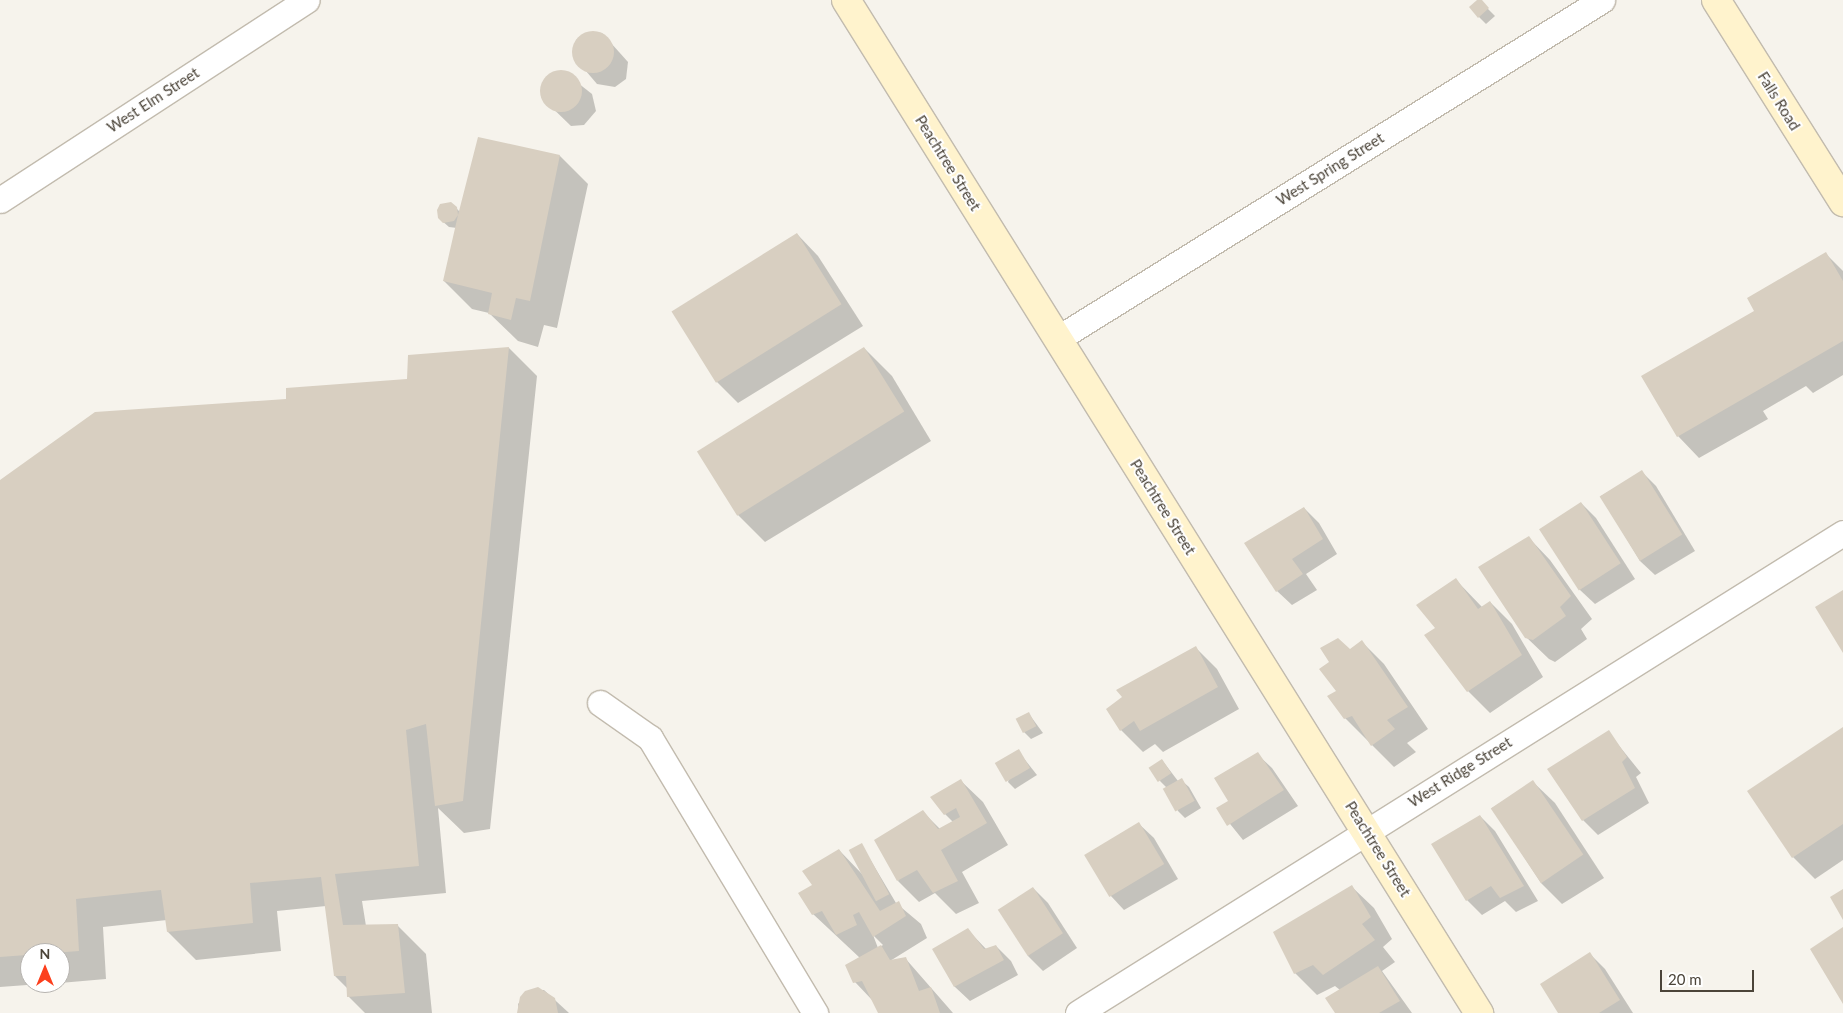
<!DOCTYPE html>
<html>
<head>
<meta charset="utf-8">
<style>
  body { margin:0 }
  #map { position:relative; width:1843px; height:1013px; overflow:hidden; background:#f6f3ec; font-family:Lato,sans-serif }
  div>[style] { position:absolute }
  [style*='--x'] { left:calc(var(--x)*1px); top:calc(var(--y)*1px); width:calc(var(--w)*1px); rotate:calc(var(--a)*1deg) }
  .shadow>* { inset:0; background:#0003 }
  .building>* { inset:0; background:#d8cfc1; transform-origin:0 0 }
  .round { border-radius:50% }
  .roads { filter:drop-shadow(1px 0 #c2bbae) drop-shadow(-1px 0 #c2bbae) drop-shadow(0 1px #c2bbae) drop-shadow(0 -1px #c2bbae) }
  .minor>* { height:25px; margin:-12.5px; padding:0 12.5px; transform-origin:12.5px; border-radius:12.5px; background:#fff }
  .secondary>* { height:28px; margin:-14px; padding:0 14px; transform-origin:14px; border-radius:14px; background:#fff3cd }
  span { translate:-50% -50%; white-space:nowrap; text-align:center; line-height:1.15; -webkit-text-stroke:4px #fff; paint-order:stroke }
  .street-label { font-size:15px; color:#4b4439 }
  .north { position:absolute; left:20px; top:943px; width:50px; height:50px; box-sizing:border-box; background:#fff; border:1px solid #b7b4b0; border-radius:50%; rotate:0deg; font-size:14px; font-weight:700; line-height:20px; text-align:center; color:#4b4439 }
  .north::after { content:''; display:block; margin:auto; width:18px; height:22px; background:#fc3f1d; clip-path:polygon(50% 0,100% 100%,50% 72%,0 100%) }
  .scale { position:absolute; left:1660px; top:970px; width:94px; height:22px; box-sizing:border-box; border:2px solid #4b4439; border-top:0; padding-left:6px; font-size:15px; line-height:18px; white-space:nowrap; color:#4b4439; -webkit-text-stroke:4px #fff; paint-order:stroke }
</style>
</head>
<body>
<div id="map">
  <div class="shadow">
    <i style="clip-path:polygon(1479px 0,1495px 16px,1486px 24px,1479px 17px)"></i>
    <i style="clip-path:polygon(588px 32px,602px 33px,628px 62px,626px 79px,615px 87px,597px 84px,574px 57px,576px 40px)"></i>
    <i style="clip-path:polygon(564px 72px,592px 94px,596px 111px,584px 125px,571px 126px,541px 97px,542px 84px,551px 74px)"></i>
    <i style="clip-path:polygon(479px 139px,560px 156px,588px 184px,557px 328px,544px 325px,538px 347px,518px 341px,489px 313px,472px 309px,444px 281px,457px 228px,449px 227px,441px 220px,453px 205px,461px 213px)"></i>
    <i style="clip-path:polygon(797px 234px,818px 256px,863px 326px,738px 403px,716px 381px)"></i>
    <i style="clip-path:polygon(1825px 253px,1843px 271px,1843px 375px,1813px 393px,1806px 386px,1763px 411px,1768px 419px,1699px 458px,1678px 436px)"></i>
    <i style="clip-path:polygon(509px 348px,537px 376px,490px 829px,464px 833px,438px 808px,446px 893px,362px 901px,366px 926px,398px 926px,426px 954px,432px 1013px,365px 1013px,348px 996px,348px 989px,335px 976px,326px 906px,277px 911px,281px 951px,196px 960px,168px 932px,167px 920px,103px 927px,106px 979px,60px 983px,60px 953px,30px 953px,30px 983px,54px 983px,0 987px,0 481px,288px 400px,408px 380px)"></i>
    <i style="clip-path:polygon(864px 348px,892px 376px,931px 441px,765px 542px,737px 514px)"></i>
    <i style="clip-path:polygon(1642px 472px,1656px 486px,1695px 551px,1655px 575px,1640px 561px,1601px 496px)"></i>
    <i style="clip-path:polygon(1581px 503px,1596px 518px,1635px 579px,1595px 604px,1580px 590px,1541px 529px)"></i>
    <i style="clip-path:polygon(1304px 508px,1319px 523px,1337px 554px,1306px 574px,1317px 590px,1292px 605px,1277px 591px)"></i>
    <i style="clip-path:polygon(1529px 538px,1550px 560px,1592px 619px,1581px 629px,1587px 639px,1555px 662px,1549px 659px,1526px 637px)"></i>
    <i style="clip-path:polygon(1456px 580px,1482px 607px,1490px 602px,1512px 624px,1543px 677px,1490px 713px,1468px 691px,1436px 628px)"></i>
    <i style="clip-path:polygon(1362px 642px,1384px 664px,1428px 729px,1407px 743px,1416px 752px,1394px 767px,1345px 718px,1338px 691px,1331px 662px)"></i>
    <i style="clip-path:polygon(1195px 647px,1217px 669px,1239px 709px,1163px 752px,1155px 744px,1143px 752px,1121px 730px,1108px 709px)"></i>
    <i style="clip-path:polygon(1029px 714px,1043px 733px,1031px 739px,1024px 732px)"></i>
    <i style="clip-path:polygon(1843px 728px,1843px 860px,1815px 879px,1793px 857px)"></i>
    <i style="clip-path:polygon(1608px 732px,1641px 773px,1636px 777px,1649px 803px,1598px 835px,1583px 820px)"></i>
    <i style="clip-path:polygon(1018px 751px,1037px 775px,1015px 789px,1008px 782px)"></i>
    <i style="clip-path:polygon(1257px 754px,1272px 768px,1298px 806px,1243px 840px,1218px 809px,1230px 802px)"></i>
    <i style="clip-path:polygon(1162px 760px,1178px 781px,1181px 780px,1189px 787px,1201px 808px,1185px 818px,1178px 811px,1167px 788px,1160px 781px)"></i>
    <i style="clip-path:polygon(961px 781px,983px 802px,1008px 845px,962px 872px,979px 903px,956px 914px,935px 893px,919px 902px,898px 881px,923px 812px,940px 829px,953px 822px,945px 814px)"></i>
    <i style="clip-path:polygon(1533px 782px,1555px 803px,1604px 878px,1562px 904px,1541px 883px,1492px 808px)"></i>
    <i style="clip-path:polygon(1480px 816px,1495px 831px,1538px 901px,1516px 912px,1505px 901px,1482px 915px,1467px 900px)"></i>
    <i style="clip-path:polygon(1139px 824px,1154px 838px,1178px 879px,1124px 910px,1110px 895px)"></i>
    <i style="clip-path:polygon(evenodd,861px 844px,896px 903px,921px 924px,927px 938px,890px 961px,905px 958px,953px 1013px,880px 1013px,873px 1001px,855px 982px,860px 958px,813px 914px,814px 885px,839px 850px,863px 875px,861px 844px,873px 935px,883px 945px,878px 948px,873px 935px)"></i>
    <i style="clip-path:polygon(1352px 887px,1374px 908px,1392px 939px,1383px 947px,1395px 962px,1382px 971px,1412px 1013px,1336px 1013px,1340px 990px,1335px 986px,1317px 995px,1295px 973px)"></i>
    <i style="clip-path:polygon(1033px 888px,1048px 903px,1077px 948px,1043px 971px,1028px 956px)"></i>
    <i style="clip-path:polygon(968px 930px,987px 950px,996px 946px,1011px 961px,1018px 975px,970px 1001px,955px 987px,934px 950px)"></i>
    <i style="clip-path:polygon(1590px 954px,1605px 969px,1633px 1013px,1560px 1013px)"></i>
    <i style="clip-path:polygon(531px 990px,544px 990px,569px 1013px,519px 1013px,518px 1004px)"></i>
  </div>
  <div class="building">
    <i style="clip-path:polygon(1477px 0,1482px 0,1489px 8px,1478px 18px,1469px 7px)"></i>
    <i class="round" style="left:572px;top:31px;width:42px;height:42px"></i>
    <i class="round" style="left:540px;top:70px;width:42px;height:42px"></i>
    <i style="clip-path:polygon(478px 137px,560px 155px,530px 301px,516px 298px,511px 320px,488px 314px,492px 293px,443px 281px,458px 215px,454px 221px,443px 223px,438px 218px,437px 210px,440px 204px,451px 202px,457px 207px,458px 215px)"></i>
    <i style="left:797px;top:233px;width:84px;height:148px;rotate:58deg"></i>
    <i style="clip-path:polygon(1826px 252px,1843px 281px,1843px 341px,1677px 437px,1641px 376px,1754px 311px,1747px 298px)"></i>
    <i style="clip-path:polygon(509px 347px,463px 801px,435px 806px,426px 724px,406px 730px,419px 866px,335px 874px,343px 925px,398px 924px,405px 993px,347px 997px,346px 976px,334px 976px,321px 877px,250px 883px,253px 923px,167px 932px,161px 890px,76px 899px,79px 951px,0 957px,0 480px,95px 412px,286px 399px,286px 388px,407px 379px,408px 355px)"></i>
    <i style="left:864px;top:347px;width:76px;height:197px;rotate:58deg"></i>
    <i style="left:1642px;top:470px;width:76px;height:50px;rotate:58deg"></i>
    <i style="left:1581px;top:502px;width:73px;height:50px;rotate:57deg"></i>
    <i style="clip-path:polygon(1304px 507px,1323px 539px,1292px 559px,1303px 574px,1276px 592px,1244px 543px)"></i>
    <i style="clip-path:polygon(1529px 536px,1571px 596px,1560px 607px,1566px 616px,1533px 640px,1525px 638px,1478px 567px)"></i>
    <i style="clip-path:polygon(1456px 578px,1478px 609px,1490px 601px,1522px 655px,1467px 692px,1424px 635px,1435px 628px,1416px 605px)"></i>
    <i style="clip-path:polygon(1843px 590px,1843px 653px,1815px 607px)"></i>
    <i style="clip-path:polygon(1338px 638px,1350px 649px,1362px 640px,1408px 707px,1387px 720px,1395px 729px,1371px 746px,1352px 716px,1344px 719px,1327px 696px,1336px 691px,1319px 669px,1329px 662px,1320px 648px)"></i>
    <i style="clip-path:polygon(1196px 646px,1218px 687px,1140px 731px,1134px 721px,1120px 731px,1106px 709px,1122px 697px,1116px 690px)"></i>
    <i style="left:1029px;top:712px;width:16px;height:15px;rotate:63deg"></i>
    <i style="clip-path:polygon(1843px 727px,1843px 824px,1792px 858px,1747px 791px)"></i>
    <i style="clip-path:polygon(1609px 730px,1627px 757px,1622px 762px,1635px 788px,1582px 821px,1547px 769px)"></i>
    <i style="left:1019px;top:749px;width:22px;height:28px;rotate:60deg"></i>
    <i style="clip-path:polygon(1258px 752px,1284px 790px,1227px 826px,1216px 808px,1228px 801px,1214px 778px)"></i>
    <i style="left:1162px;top:759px;width:17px;height:16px;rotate:57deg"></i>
    <i style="left:1182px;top:778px;width:26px;height:22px;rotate:61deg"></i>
    <i style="clip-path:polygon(961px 779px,987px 823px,941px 850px,958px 881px,933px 893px,917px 870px,897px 881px,874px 840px,923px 810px,938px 829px,960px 817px,956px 808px,944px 815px,930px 797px)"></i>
    <i style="left:1533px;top:780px;width:90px;height:51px;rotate:56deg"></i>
    <i style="clip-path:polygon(1480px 815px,1524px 886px,1500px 898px,1491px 886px,1466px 901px,1431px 844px)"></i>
    <i style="left:1139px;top:822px;width:49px;height:64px;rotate:59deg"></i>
    <i style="left:862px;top:843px;width:58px;height:15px;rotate:62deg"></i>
    <i style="clip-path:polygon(839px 849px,880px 911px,899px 901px,906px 916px,873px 937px,859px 912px,853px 915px,857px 925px,836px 935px,822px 911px,812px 915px,798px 893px,812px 885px,802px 871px)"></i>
    <i style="clip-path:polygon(1352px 885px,1371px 917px,1362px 924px,1375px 940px,1323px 975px,1313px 965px,1294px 974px,1273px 932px)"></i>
    <i style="left:1033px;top:887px;width:55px;height:42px;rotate:57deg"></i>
    <i style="clip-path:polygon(1843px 889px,1843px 920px,1830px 897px)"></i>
    <i style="clip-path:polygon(1843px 927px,1843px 1004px,1810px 949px)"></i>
    <i style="clip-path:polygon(968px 928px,984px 949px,996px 945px,1004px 960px,954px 987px,932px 949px)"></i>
    <i style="clip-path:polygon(881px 945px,890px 960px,906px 957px,919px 991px,931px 987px,940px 1013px,878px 1013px,862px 981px,853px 983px,845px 965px)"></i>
    <i style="clip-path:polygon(1590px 952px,1620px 1000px,1599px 1013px,1558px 1013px,1540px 984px)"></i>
    <i style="clip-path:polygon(1378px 966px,1400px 1001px,1379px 1013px,1335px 1013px,1325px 998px)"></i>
    <i style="clip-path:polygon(538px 987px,555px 998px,558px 1013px,517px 1013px,520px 997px,525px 991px)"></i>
  </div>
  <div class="roads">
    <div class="minor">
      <i style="--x:0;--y:200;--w:366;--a:-33.1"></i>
      <i style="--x:1057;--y:339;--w:642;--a:-31.88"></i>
      <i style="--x:600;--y:703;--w:61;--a:35"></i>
      <i style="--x:650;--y:738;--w:321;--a:59"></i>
      <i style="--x:1078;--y:1013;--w:903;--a:-32.11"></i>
    </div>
    <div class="secondary">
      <i style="--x:846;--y:0;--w:1195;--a:58"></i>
      <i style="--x:1716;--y:0;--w:239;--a:57.8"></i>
    </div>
  </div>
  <div class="street-label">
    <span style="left:153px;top:100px;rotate:-33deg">West Elm Street</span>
    <span style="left:1779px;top:101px;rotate:58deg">Falls Road</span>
    <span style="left:948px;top:163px;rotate:58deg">Peachtree Street</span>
    <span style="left:1330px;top:169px;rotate:-32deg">West Spring Street</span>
    <span style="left:1163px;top:507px;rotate:58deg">Peachtree Street</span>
    <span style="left:1460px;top:772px;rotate:-32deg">West Ridge Street</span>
    <span style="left:1378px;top:849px;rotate:58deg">Peachtree Street</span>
  </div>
  <div class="north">N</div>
  <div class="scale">20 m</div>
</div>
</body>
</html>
